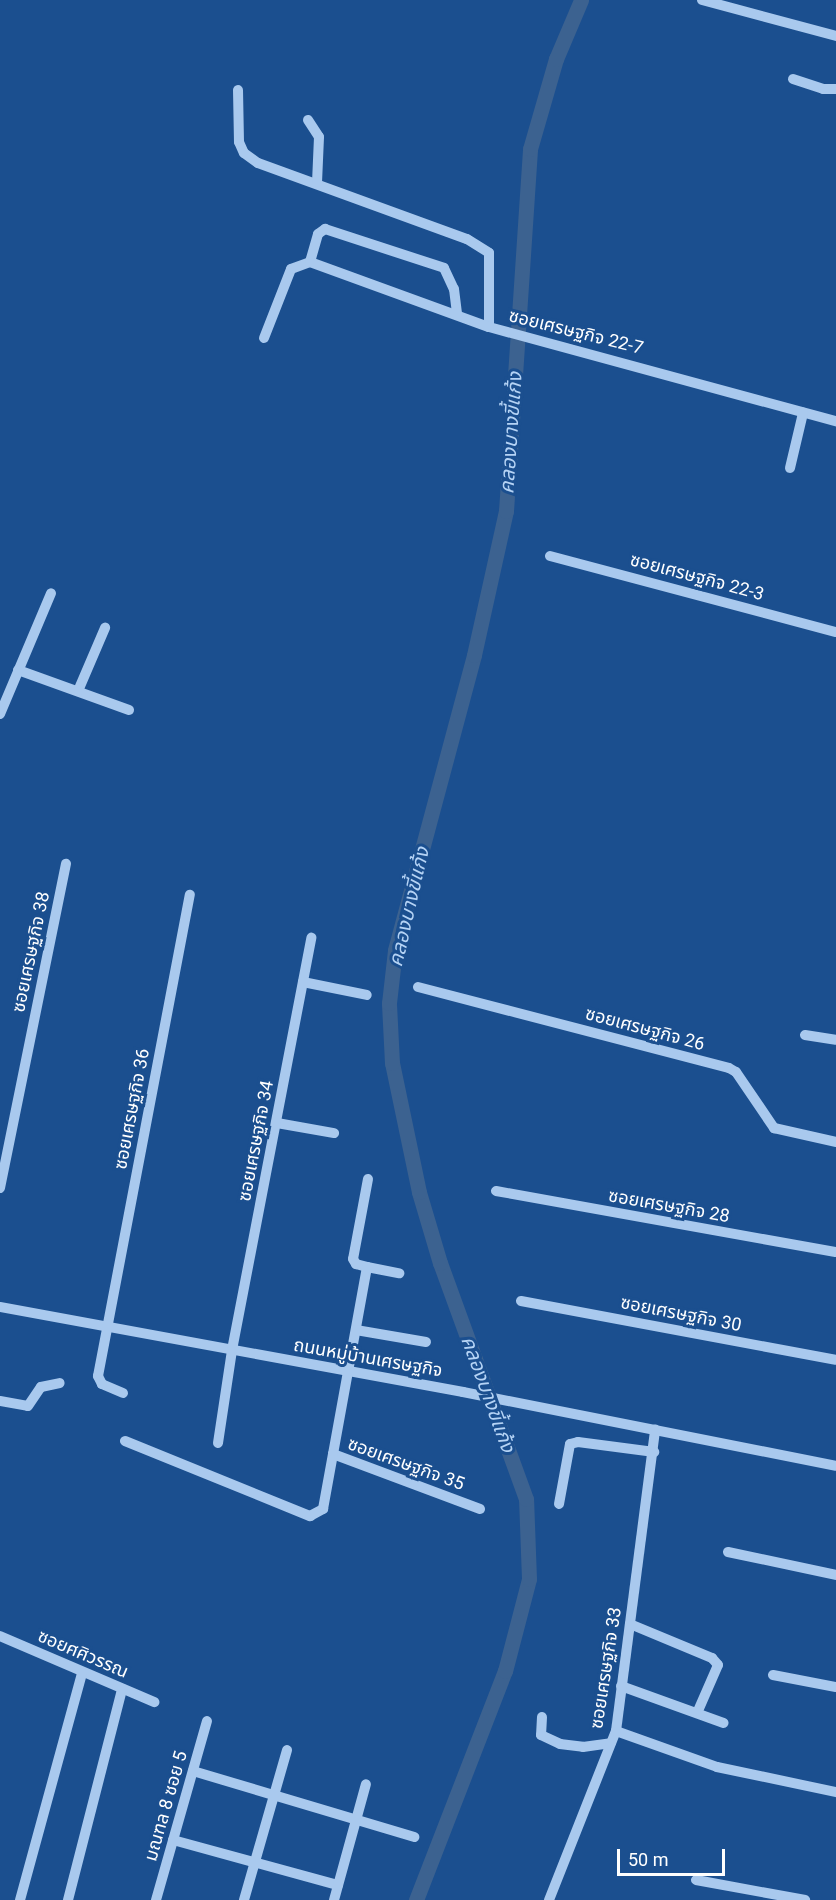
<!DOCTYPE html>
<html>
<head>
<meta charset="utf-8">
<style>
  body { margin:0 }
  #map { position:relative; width:836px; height:1900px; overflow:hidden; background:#1b4f8f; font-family:Roboto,"Noto Sans Thai",sans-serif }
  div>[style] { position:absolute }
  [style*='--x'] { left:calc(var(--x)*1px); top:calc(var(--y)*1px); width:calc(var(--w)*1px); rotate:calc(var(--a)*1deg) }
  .canal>* { height:15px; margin:-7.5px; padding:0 7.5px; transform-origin:7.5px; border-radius:7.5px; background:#3c6290 }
  .minor>* { height:10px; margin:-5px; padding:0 5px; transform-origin:5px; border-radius:5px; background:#a9c9ee }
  span { translate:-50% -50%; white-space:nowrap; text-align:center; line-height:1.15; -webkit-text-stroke:6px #1b4f8f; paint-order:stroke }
  .street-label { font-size:18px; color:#fff }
  .water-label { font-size:20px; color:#b5d3f5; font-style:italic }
  .scale { position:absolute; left:617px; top:1849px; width:108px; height:27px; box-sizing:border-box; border:3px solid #fff; border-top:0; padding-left:8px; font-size:18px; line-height:21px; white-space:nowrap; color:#fff; -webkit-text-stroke:4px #1b4f8f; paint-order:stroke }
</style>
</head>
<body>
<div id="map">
  <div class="canal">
    <i style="--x:416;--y:1900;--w:246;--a:-68.8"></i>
    <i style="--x:505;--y:1671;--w:95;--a:-75.4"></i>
    <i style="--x:529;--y:1579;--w:80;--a:-92.1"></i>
    <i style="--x:526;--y:1499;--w:251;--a:-110"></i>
    <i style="--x:440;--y:1263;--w:74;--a:-106.5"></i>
    <i style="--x:419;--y:1192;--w:132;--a:-101.8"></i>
    <i style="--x:392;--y:1063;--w:60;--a:-92.9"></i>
    <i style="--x:389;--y:1003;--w:53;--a:-83.5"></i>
    <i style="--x:395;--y:950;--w:305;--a:-75"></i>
    <i style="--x:474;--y:655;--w:148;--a:-77.5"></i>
    <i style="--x:506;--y:511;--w:363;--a:-86.2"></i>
    <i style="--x:530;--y:149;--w:94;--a:-73.9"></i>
    <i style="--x:556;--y:59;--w:64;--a:-67"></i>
  </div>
  <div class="minor">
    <i style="--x:702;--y:0;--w:139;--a:15"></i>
    <i style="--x:793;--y:79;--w:32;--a:18"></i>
    <i style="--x:823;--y:89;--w:13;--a:0"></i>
    <i style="--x:238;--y:90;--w:52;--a:88.9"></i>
    <i style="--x:239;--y:142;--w:12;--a:66"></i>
    <i style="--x:244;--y:153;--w:17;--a:36"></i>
    <i style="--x:258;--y:163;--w:222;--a:20"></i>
    <i style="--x:467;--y:239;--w:26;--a:32"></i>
    <i style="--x:489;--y:253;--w:74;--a:90"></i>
    <i style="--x:489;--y:327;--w:360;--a:15.2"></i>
    <i style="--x:308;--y:120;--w:20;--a:57"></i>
    <i style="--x:319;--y:137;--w:45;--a:92.5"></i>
    <i style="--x:310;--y:262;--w:29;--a:-74"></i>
    <i style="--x:318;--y:234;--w:9;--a:-36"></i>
    <i style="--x:325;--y:229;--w:125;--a:18.1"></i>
    <i style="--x:444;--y:268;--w:23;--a:65"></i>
    <i style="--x:454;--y:289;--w:25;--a:83"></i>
    <i style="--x:264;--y:338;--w:74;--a:-68.6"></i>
    <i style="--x:291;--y:269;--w:20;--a:-20"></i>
    <i style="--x:310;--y:262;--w:190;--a:20"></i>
    <i style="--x:790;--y:468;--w:57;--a:-76.7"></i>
    <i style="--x:550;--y:556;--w:296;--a:14.9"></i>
    <i style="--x:18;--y:670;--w:118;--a:19.8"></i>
    <i style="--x:78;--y:691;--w:69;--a:-66.8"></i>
    <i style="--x:0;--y:714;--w:131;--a:-67.1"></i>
    <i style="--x:303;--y:982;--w:65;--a:11.5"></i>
    <i style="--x:418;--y:987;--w:321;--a:14.6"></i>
    <i style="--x:729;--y:1068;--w:8;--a:30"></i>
    <i style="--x:736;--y:1072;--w:68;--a:55.8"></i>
    <i style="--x:774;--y:1128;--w:64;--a:12.7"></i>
    <i style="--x:805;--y:1035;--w:31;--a:9"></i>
    <i style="--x:277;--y:1123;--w:58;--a:10"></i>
    <i style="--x:368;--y:1179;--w:81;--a:100.6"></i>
    <i style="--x:353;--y:1259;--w:6;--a:59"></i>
    <i style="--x:356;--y:1264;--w:11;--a:15"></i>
    <i style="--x:367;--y:1267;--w:190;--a:100.3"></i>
    <i style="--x:333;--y:1454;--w:157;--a:20.5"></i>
    <i style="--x:0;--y:1188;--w:331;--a:-78.5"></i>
    <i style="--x:496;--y:1191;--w:345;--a:10.2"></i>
    <i style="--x:367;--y:1267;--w:33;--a:11"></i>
    <i style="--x:521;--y:1301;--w:320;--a:10.6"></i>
    <i style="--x:0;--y:1307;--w:471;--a:10.4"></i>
    <i style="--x:463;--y:1392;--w:380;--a:11.2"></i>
    <i style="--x:356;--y:1330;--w:71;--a:9.7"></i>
    <i style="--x:123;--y:1393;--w:23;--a:-157"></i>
    <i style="--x:102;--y:1384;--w:9;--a:-117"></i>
    <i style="--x:98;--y:1376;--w:490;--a:-79.2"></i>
    <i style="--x:0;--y:1401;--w:28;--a:10"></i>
    <i style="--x:28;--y:1406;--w:23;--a:-56"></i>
    <i style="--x:41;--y:1387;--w:19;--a:-12"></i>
    <i style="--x:125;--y:1441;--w:200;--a:22.1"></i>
    <i style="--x:310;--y:1516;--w:15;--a:-28"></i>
    <i style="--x:323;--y:1509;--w:56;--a:-79.7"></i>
    <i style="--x:218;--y:1443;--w:94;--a:-81.4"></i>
    <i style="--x:232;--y:1350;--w:420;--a:-79.1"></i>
    <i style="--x:559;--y:1504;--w:61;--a:-79.6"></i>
    <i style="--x:570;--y:1444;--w:8;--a:-14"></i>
    <i style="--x:578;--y:1442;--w:77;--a:7.5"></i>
    <i style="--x:728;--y:1552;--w:110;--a:12"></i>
    <i style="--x:630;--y:1624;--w:89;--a:22.5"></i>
    <i style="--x:712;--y:1658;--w:9;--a:49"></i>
    <i style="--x:718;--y:1665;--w:52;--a:113.6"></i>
    <i style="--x:0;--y:1636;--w:168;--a:23.2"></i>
    <i style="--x:773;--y:1675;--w:64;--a:10.8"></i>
    <i style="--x:621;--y:1686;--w:109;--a:19.8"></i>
    <i style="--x:542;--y:1717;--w:18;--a:93"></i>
    <i style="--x:541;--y:1735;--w:21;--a:25"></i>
    <i style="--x:560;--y:1744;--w:23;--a:7"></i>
    <i style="--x:583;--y:1747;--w:28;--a:-8"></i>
    <i style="--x:616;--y:1731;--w:107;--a:19.6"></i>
    <i style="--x:717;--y:1767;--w:122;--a:11.9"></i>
    <i style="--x:193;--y:1771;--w:231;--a:16.6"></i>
    <i style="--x:173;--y:1840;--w:171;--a:15.3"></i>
    <i style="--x:696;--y:1880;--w:111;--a:10.4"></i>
    <i style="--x:20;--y:1900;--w:235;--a:-74.7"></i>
    <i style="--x:68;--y:1900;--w:218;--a:-75.6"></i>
    <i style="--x:156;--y:1900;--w:186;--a:-74.1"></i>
    <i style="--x:244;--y:1900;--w:156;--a:-74"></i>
    <i style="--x:334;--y:1900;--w:120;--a:-74.6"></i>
    <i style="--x:549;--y:1900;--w:182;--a:-68.4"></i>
    <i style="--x:616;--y:1731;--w:304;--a:-82.6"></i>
  </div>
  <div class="street-label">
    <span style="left:576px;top:332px;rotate:14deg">ซอยเศรษฐกิจ 22-7</span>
    <span style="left:697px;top:577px;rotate:15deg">ซอยเศรษฐกิจ 22-3</span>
    <span style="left:31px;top:952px;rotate:-78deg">ซอยเศรษฐกิจ 38</span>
    <span style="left:645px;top:1029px;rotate:15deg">ซอยเศรษฐกิจ 26</span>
    <span style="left:132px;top:1109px;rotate:-79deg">ซอยเศรษฐกิจ 36</span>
    <span style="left:256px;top:1141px;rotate:-79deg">ซอยเศรษฐกิจ 34</span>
    <span style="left:669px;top:1206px;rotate:10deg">ซอยเศรษฐกิจ 28</span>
    <span style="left:681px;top:1314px;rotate:11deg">ซอยเศรษฐกิจ 30</span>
    <span style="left:368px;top:1358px;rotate:10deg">ถนนหมู่บ้านเศรษฐกิจ</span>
    <span style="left:406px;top:1464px;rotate:20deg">ซอยเศรษฐกิจ 35</span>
    <span style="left:83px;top:1654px;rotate:23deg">ซอยศศิวรรณ</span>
    <span style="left:606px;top:1668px;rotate:-81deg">ซอยเศรษฐกิจ 33</span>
    <span style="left:166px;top:1806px;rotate:-74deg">มณฑล 8 ซอย 5</span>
  </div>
  <div class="water-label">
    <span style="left:511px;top:433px;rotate:-86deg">คลองบางขี้แก้ง</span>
    <span style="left:409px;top:907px;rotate:-77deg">คลองบางขี้แก้ง</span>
    <span style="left:488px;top:1394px;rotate:70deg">คลองบางขี้แก้ง</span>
  </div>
  <div class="scale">50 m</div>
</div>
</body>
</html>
